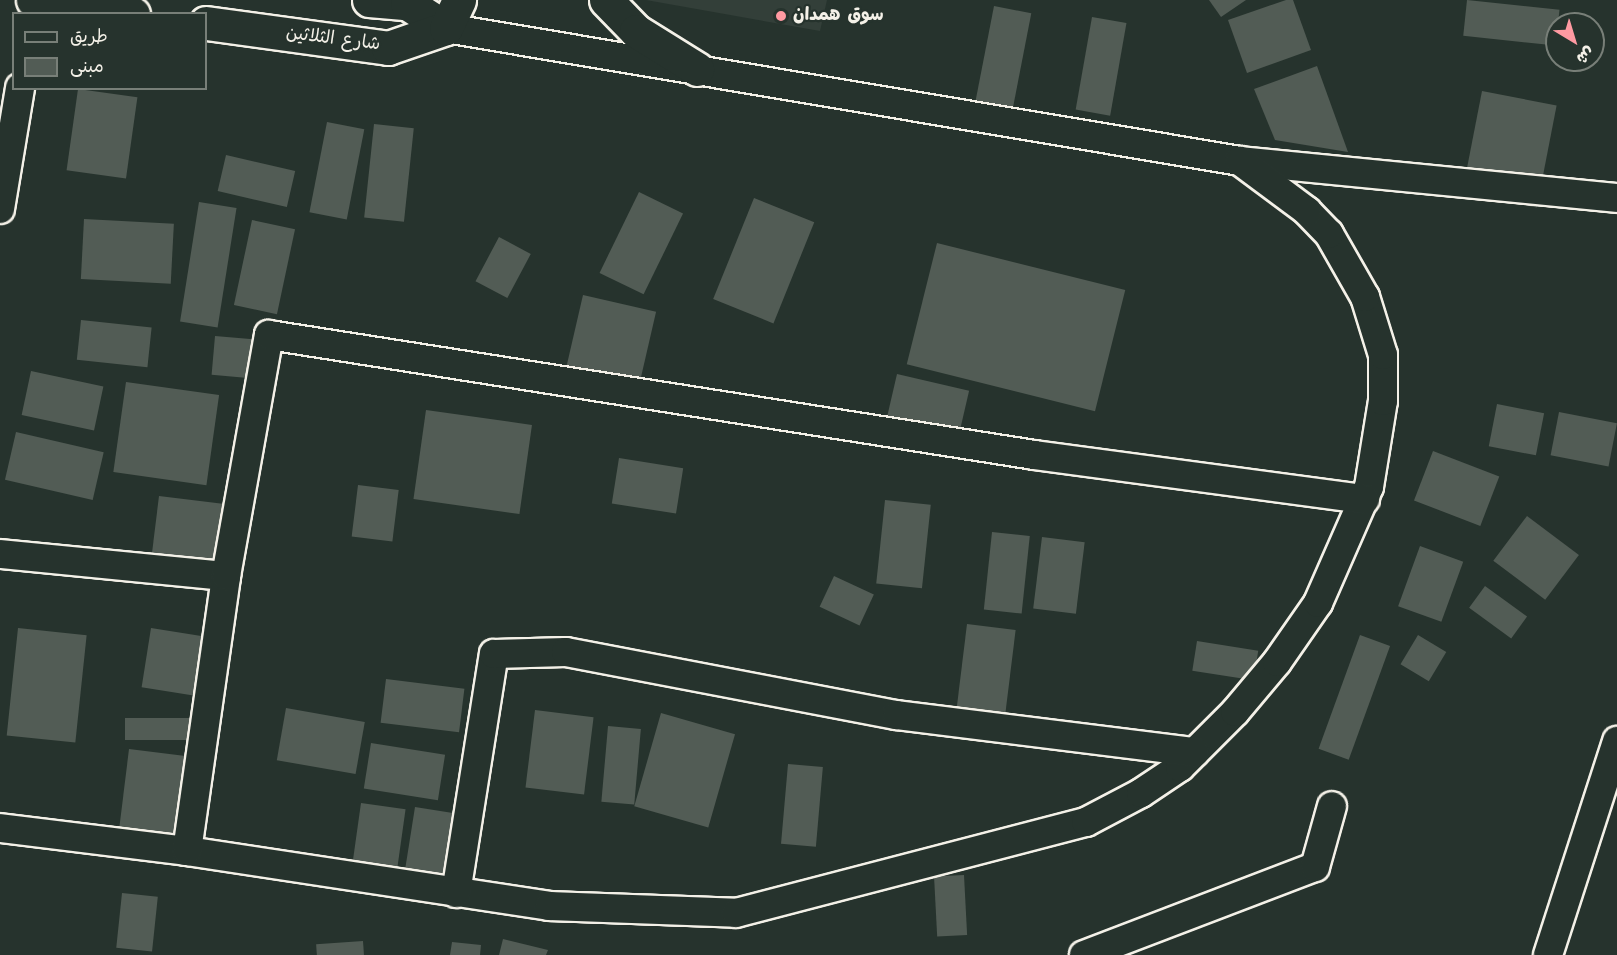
<!DOCTYPE html>
<html>
<head>
<meta charset="utf-8">
<style>
  body { margin:0 }
  #map { position:relative; width:1617px; height:955px; overflow:hidden; background:#26332d; font-family:Kalam,"Playpen Sans Arabic",sans-serif }
  div>[style] { position:absolute }
  [style*='--x'] { left:calc(var(--x)*1px); top:calc(var(--y)*1px); width:calc(var(--w)*1px); rotate:calc(var(--a)*1deg) }
  .built>* { inset:0; background:#333f39 }
  .building>* { inset:0; background:#525c55; transform-origin:0 0 }
  .roads { filter:drop-shadow(2px 0 #f4f1e8) drop-shadow(-2px 0 #f4f1e8) drop-shadow(0 2px #f4f1e8) drop-shadow(0 -2px #f4f1e8) }
  .street>* { height:28px; margin:-14px; padding:0 14px; transform-origin:14px; border-radius:14px; background:#26332d }
  .secondary>* { height:33px; margin:-16.5px; padding:0 16.5px; transform-origin:16.5px; border-radius:16.5px; background:#26332d }
  .dots>* { width:16px; height:16px; translate:-50% -50%; box-sizing:border-box; border:3px solid #26332d; border-radius:50% }
  span { translate:-50% -50%; white-space:nowrap; text-align:center; line-height:1.15; -webkit-text-stroke:4.5px #26332d; paint-order:stroke }
  .poi-label { font-size:18px; color:#f4f1e8; font-weight:700 }
  .left { translate:0 -50%; text-align:left }
  .street-label { font-size:18px; color:#f4f1e8 }
  .legend { position:absolute; left:12px; top:12px; width:195px; height:78px; box-sizing:border-box; background:#26332d; border:2px solid #787f78; margin:0; padding:8px 10px; list-style:none; font-size:18px; color:#f4f1e8 }
  .legend li { display:flex; align-items:center; gap:12px; height:30px }
  .legend b { width:30px; border:2px solid #787f78 }
  .north { position:absolute; left:1545px; top:12px; width:60px; height:60px; box-sizing:border-box; background:#26332d; border:2px solid #787f78; border-radius:50%; rotate:142deg; font-size:16px; font-weight:700; line-height:24px; text-align:center; color:#f4f1e8 }
  .north::after { content:''; display:block; margin:auto; width:21px; height:27px; background:#ff9aa2; clip-path:polygon(50% 0,100% 100%,50% 72%,0 100%) }
</style>
</head>
<body>
<div id="map">
  <div class="built">
    <i style="clip-path:polygon(646px 0,827px 0,820px 31px)"></i>
  </div>
  <div class="building">
    <i style="clip-path:polygon(1209px 0,1246px 0,1221px 17px)"></i>
    <i style="clip-path:polygon(1286px 0,1293px 0,1311px 50px,1247px 73px,1228px 20px)"></i>
    <i style="left:1467px;top:0;width:93px;height:36px;rotate:6deg"></i>
    <i style="left:994px;top:6px;width:38px;height:100px;rotate:11deg"></i>
    <i style="left:1092px;top:17px;width:35px;height:94px;rotate:10deg"></i>
    <i style="clip-path:polygon(1317px 66px,1348px 152px,1275px 140px,1254px 89px)"></i>
    <i style="left:78px;top:89px;width:60px;height:82px;rotate:8deg"></i>
    <i style="left:1482px;top:91px;width:76px;height:104px;rotate:11deg"></i>
    <i style="left:327px;top:122px;width:38px;height:92px;rotate:11deg"></i>
    <i style="left:374px;top:124px;width:40px;height:94px;rotate:6deg"></i>
    <i style="left:226px;top:155px;width:71px;height:37px;rotate:13deg"></i>
    <i style="left:639px;top:192px;width:49px;height:90px;rotate:26deg"></i>
    <i style="left:754px;top:198px;width:65px;height:109px;rotate:22deg"></i>
    <i style="left:199px;top:202px;width:38px;height:121px;rotate:9deg"></i>
    <i style="left:84px;top:219px;width:90px;height:60px;rotate:3deg"></i>
    <i style="left:252px;top:220px;width:44px;height:87px;rotate:12deg"></i>
    <i style="left:499px;top:237px;width:36px;height:50px;rotate:28deg"></i>
    <i style="left:937px;top:243px;width:194px;height:125px;rotate:14deg"></i>
    <i style="left:583px;top:295px;width:75px;height:74px;rotate:13deg"></i>
    <i style="left:81px;top:320px;width:71px;height:40px;rotate:6deg"></i>
    <i style="left:215px;top:336px;width:42px;height:39px;rotate:5deg"></i>
    <i style="left:31px;top:371px;width:74px;height:45px;rotate:12deg"></i>
    <i style="left:897px;top:374px;width:74px;height:54px;rotate:13deg"></i>
    <i style="left:126px;top:382px;width:94px;height:91px;rotate:8deg"></i>
    <i style="left:1497px;top:404px;width:48px;height:43px;rotate:11deg"></i>
    <i style="left:426px;top:410px;width:107px;height:90px;rotate:8deg"></i>
    <i style="left:1559px;top:412px;width:59px;height:44px;rotate:11deg"></i>
    <i style="left:16px;top:432px;width:90px;height:49px;rotate:13deg"></i>
    <i style="left:1433px;top:451px;width:71px;height:53px;rotate:21deg"></i>
    <i style="left:619px;top:458px;width:65px;height:46px;rotate:9deg"></i>
    <i style="left:358px;top:485px;width:41px;height:52px;rotate:7deg"></i>
    <i style="left:159px;top:496px;width:66px;height:65px;rotate:7deg"></i>
    <i style="left:885px;top:500px;width:46px;height:84px;rotate:6deg"></i>
    <i style="left:1527px;top:516px;width:65px;height:56px;rotate:37deg"></i>
    <i style="left:992px;top:532px;width:38px;height:78px;rotate:6deg"></i>
    <i style="left:1042px;top:537px;width:43px;height:72px;rotate:7deg"></i>
    <i style="left:1420px;top:546px;width:46px;height:64px;rotate:20deg"></i>
    <i style="left:834px;top:576px;width:44px;height:34px;rotate:25deg"></i>
    <i style="left:1485px;top:586px;width:52px;height:27px;rotate:36deg"></i>
    <i style="left:967px;top:624px;width:49px;height:83px;rotate:7deg"></i>
    <i style="left:18px;top:628px;width:69px;height:108px;rotate:6deg"></i>
    <i style="left:151px;top:628px;width:62px;height:60px;rotate:9deg"></i>
    <i style="left:1360px;top:635px;width:32px;height:121px;rotate:20deg"></i>
    <i style="left:1418px;top:635px;width:33px;height:34px;rotate:31deg"></i>
    <i style="left:1197px;top:641px;width:62px;height:30px;rotate:9deg"></i>
    <i style="left:386px;top:679px;width:79px;height:44px;rotate:7deg"></i>
    <i style="left:286px;top:708px;width:80px;height:53px;rotate:10deg"></i>
    <i style="left:535px;top:710px;width:59px;height:78px;rotate:7deg"></i>
    <i style="left:661px;top:713px;width:77px;height:97px;rotate:16deg"></i>
    <i style="left:125px;top:718px;width:68px;height:22px"></i>
    <i style="left:608px;top:726px;width:33px;height:76px;rotate:5deg"></i>
    <i style="left:371px;top:743px;width:75px;height:46px;rotate:9deg"></i>
    <i style="left:129px;top:749px;width:67px;height:92px;rotate:7deg"></i>
    <i style="left:788px;top:764px;width:35px;height:80px;rotate:5deg"></i>
    <i style="left:361px;top:803px;width:45px;height:73px;rotate:8deg"></i>
    <i style="left:415px;top:807px;width:51px;height:76px;rotate:9deg"></i>
    <i style="left:964px;top:875px;width:60px;height:30px;rotate:87deg"></i>
    <i style="left:122px;top:893px;width:36px;height:55px;rotate:6deg"></i>
    <i style="clip-path:polygon(503px 939px,548px 950px,546px 955px,499px 955px)"></i>
    <i style="left:363px;top:941px;width:14px;height:47px;rotate:86deg"></i>
    <i style="clip-path:polygon(452px 942px,481px 945px,480px 955px,450px 955px)"></i>
  </div>
  <div class="roads">
    <div class="street">
      <i style="--x:446;--y:28;--w:805;--a:9.51"></i>
      <i style="--x:1240;--y:161;--w:379;--a:5.6"></i>
      <i style="--x:0;--y:209;--w:123;--a:-80.6"></i>
      <i style="--x:0;--y:554;--w:227;--a:5.6"></i>
      <i style="--x:0;--y:828;--w:188;--a:7"></i>
      <i style="--x:187;--y:851;--w:366;--a:8.6"></i>
      <i style="--x:549;--y:906;--w:187;--a:2.1"></i>
      <i style="--x:736;--y:913;--w:362;--a:-14.6"></i>
      <i style="--x:1086;--y:822;--w:62;--a:-27.8"></i>
      <i style="--x:1141;--y:793;--w:47;--a:-33.7"></i>
      <i style="--x:1180;--y:767;--w:78;--a:-45"></i>
      <i style="--x:1235;--y:712;--w:65;--a:-50"></i>
      <i style="--x:1277;--y:662;--w:72;--a:-55.2"></i>
      <i style="--x:1318;--y:603;--w:127;--a:-66.3"></i>
      <i style="--x:1369;--y:487;--w:87;--a:-80.8"></i>
      <i style="--x:1383;--y:401;--w:46;--a:-90"></i>
      <i style="--x:1383;--y:355;--w:61;--a:-107.2"></i>
      <i style="--x:1365;--y:297;--w:73;--a:-119.7"></i>
      <i style="--x:1329;--y:234;--w:32;--a:-134"></i>
      <i style="--x:1307;--y:211;--w:84;--a:-143.3"></i>
      <i style="--x:187;--y:851;--w:278;--a:-81.9"></i>
      <i style="--x:226;--y:576;--w:245;--a:-79.9"></i>
      <i style="--x:269;--y:335;--w:774;--a:8.91"></i>
      <i style="--x:1034;--y:455;--w:334;--a:7.6"></i>
      <i style="--x:456;--y:893;--w:242;--a:-81"></i>
      <i style="--x:494;--y:654;--w:72;--a:-1.6"></i>
      <i style="--x:566;--y:652;--w:337;--a:10.8"></i>
      <i style="--x:897;--y:715;--w:300;--a:7.1"></i>
      <i style="--x:1084;--y:955;--w:247;--a:-20.9"></i>
      <i style="--x:1315;--y:867;--w:63;--a:-74.4"></i>
      <i style="--x:1548;--y:955;--w:225;--a:-72.1"></i>
    </div>
    <div class="secondary">
      <i style="--x:33;--y:0;--w:101;--a:8"></i>
      <i style="--x:369;--y:0;--w:38;--a:5"></i>
      <i style="--x:407;--y:3;--w:46;--a:32.7"></i>
      <i style="--x:606;--y:0;--w:43;--a:45.9"></i>
      <i style="--x:636;--y:31;--w:72;--a:31.9"></i>
      <i style="--x:206;--y:23;--w:184;--a:7.8"></i>
      <i style="--x:388;--y:48;--w:61;--a:-19"></i>
      <i style="--x:446;--y:28;--w:31;--a:-65"></i>
    </div>
  </div>
  <div class="dots">
    <i style="left:781px;top:16px;background:#ff9aa2"></i>
  </div>
  <div class="poi-label">
    <span class="left" style="left:793px;top:16px">سوق همدان</span>
  </div>
  <div class="street-label">
    <span style="left:333px;top:40px;rotate:7deg">شارع الثلاثين</span>
  </div>
  <ul class="legend">
  <li><b style="height:8px;background:#26332d"></b>طريق</li>
  <li><b style="height:16px;background:#525c55"></b>مبنى</li>
  </ul>
  <div class="north">ش</div>
</div>
</body>
</html>
